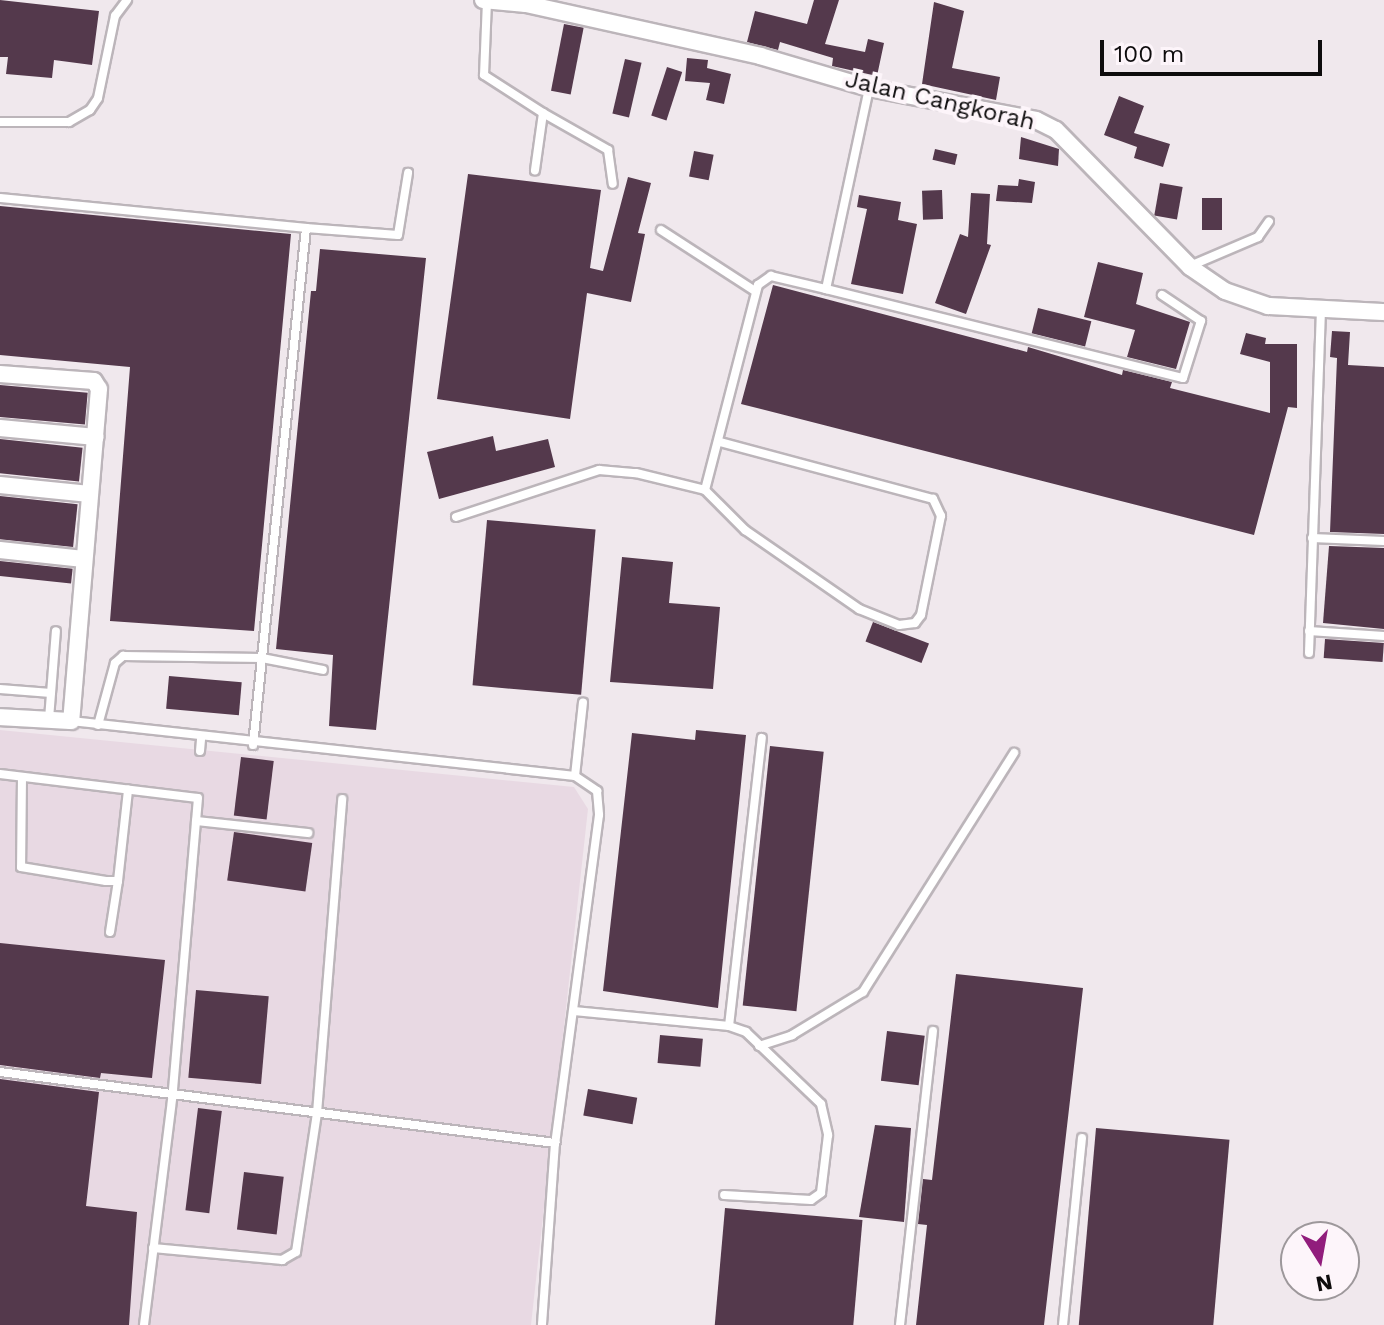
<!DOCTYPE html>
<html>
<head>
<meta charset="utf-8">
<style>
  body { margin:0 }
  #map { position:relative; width:1384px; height:1325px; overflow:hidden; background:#f0e8ed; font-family:"Work Sans",sans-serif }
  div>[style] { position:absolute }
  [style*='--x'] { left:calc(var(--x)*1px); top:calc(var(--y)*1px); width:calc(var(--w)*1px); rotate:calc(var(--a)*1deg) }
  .built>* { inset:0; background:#e8d9e3 }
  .building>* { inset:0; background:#54394c; transform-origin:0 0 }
  .roads { filter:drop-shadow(2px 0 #bcb5ba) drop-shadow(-2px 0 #bcb5ba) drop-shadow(0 2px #bcb5ba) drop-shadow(0 -2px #bcb5ba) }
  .lane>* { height:8px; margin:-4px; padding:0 4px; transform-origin:4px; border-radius:4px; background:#fff }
  .street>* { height:16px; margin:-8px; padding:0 8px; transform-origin:8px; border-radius:8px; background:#fff }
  span { translate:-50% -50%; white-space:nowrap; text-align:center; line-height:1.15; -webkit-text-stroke:8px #fdf5fa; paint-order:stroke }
  .street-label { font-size:24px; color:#0e0c0d }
  .north { position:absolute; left:1280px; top:1221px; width:80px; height:80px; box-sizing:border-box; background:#fdf5fa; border:2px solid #9d989b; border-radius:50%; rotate:169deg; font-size:22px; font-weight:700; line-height:32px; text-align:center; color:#0e0c0d }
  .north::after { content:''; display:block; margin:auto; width:28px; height:36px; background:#911d7c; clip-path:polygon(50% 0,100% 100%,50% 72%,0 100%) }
  .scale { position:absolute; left:1100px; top:40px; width:222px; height:36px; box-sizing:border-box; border:4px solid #0e0c0d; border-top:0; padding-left:10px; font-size:24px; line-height:28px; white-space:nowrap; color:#0e0c0d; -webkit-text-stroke:6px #fdf5fa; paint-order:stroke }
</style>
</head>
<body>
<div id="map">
  <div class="built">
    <i style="clip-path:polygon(0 730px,574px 787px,588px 809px,531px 1325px,0 1325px)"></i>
  </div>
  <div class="building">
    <i style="clip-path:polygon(0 0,99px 11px,92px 65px,54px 60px,52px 78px,6px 74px,8px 57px,0 57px)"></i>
    <i style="clip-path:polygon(814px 0,839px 0,825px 44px,865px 52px,868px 39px,884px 43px,877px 76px,832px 66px,833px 58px,780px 42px,778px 50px,747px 42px,755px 11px,807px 24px)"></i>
    <i style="clip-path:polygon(934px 2px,964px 11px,952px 68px,1000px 77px,996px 100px,922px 84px)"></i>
    <i style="left:564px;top:24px;width:20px;height:68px;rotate:11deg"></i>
    <i style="clip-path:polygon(687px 58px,708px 60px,707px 68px,731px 74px,724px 104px,706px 100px,710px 83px,685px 81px)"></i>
    <i style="left:625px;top:59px;width:17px;height:56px;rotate:13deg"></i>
    <i style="left:667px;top:67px;width:16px;height:51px;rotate:18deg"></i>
    <i style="clip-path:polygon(1119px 96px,1144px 106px,1134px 133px,1170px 144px,1163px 167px,1134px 158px,1137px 147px,1104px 135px)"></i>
    <i style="clip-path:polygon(1021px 137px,1059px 149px,1058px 166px,1019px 159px)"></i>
    <i style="left:935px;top:149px;width:23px;height:11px;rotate:13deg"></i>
    <i style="left:694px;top:151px;width:20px;height:26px;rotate:11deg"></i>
    <i style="clip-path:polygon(468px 174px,601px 190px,590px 268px,603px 271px,628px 177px,651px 183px,638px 233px,645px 234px,631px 302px,587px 293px,570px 419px,437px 399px)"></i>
    <i style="clip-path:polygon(1019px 179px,1035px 182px,1032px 203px,996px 201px,998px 185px,1018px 186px)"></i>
    <i style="left:1160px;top:183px;width:23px;height:33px;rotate:10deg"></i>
    <i style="left:942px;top:190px;width:29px;height:20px;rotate:88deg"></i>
    <i style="clip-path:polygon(971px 193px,990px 194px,987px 244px,991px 245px,966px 314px,935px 303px,960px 234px,968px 237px)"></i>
    <i style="clip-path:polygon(859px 195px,901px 202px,898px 220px,917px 224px,903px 294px,851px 284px,867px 209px,857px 207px)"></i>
    <i style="left:1202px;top:198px;width:20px;height:32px"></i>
    <i style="clip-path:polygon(0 206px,291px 234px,254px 631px,110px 621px,130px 367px,0 355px)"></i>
    <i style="clip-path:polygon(320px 249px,426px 258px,376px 730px,329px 726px,333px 655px,276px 649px,311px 291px,316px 291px)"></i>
    <i style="clip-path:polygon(1098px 262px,1143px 273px,1136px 304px,1190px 322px,1176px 369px,1127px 357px,1135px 330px,1084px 317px)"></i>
    <i style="clip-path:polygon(773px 285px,1027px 352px,1028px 347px,1122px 375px,1123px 370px,1172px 382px,1170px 388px,1270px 413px,1270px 362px,1240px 354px,1246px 333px,1266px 338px,1265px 344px,1297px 344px,1297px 408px,1288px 407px,1254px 535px,741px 404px)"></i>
    <i style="left:1038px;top:308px;width:55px;height:26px;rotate:14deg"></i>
    <i style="clip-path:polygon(1332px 331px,1350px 332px,1348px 365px,1384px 367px,1384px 534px,1330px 532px,1337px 358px,1330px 357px)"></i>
    <i style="left:0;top:385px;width:88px;height:32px;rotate:5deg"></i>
    <i style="clip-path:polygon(493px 436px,496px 451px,548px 439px,555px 467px,439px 499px,427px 452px)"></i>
    <i style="left:0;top:439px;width:83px;height:34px;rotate:6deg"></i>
    <i style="left:0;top:496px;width:78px;height:43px;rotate:6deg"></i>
    <i style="left:487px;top:520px;width:109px;height:166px;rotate:5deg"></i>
    <i style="clip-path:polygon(1329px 546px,1384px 548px,1384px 629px,1323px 623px)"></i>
    <i style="clip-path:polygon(622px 557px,673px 562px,669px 603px,720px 607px,713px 689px,610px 682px)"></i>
    <i style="left:0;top:561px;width:73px;height:15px;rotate:6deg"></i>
    <i style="left:873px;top:622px;width:60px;height:21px;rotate:21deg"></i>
    <i style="left:1325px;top:639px;width:59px;height:19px;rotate:4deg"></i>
    <i style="left:169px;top:676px;width:73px;height:33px;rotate:5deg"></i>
    <i style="clip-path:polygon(696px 730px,746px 735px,718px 1008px,603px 991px,632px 733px,695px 740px)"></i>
    <i style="left:770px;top:746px;width:54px;height:261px;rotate:6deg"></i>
    <i style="left:241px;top:757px;width:33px;height:59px;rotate:7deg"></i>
    <i style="left:234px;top:832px;width:79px;height:49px;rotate:8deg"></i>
    <i style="clip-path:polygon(0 943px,165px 960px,152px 1078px,101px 1073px,100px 1078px,0 1065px)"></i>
    <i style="clip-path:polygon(956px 974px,1083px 988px,1044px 1325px,916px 1325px,927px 1225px,918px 1224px,923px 1179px,932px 1180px)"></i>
    <i style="left:196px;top:990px;width:73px;height:88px;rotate:5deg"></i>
    <i style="left:887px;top:1031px;width:38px;height:50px;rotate:7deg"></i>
    <i style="left:660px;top:1035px;width:43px;height:28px;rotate:5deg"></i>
    <i style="clip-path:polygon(0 1079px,99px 1092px,86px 1206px,137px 1212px,129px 1325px,0 1325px)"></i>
    <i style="left:588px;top:1089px;width:50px;height:27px;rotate:10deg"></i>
    <i style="left:198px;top:1108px;width:24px;height:103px;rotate:7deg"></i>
    <i style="clip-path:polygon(875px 1125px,911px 1128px,904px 1222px,859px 1217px)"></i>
    <i style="left:1096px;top:1128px;width:134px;height:198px;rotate:5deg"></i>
    <i style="left:244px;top:1172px;width:40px;height:58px;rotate:7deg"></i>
    <i style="left:725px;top:1208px;width:138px;height:118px;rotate:5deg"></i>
  </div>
  <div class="roads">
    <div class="lane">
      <i style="--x:487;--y:1;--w:74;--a:92.3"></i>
      <i style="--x:484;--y:75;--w:70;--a:32.8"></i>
      <i style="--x:543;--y:113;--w:58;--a:98"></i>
      <i style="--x:543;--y:113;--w:75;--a:29.6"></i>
      <i style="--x:608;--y:150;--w:34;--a:82"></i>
      <i style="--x:0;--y:122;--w:69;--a:0"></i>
      <i style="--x:69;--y:122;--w:24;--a:-30"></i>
      <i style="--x:90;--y:110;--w:14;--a:-56"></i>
      <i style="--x:98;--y:98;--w:84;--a:-78.3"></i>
      <i style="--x:115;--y:16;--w:20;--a:-53"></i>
      <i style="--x:0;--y:198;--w:307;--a:5.6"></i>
      <i style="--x:306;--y:228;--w:520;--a:95.85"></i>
      <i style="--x:306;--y:228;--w:92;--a:4.4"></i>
      <i style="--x:398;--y:235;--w:63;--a:-80.8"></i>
      <i style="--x:661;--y:230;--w:112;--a:33"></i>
      <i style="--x:1190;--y:266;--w:74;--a:-23.1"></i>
      <i style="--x:1258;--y:237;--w:19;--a:-55"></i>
      <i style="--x:826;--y:289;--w:368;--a:14"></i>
      <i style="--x:1183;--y:378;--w:60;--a:-72.5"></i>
      <i style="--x:1201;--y:321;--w:47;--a:-146.3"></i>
      <i style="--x:705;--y:490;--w:57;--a:45"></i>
      <i style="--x:745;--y:530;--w:139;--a:34.7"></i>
      <i style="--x:859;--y:609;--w:43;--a:21.8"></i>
      <i style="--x:899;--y:625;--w:16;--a:-7"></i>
      <i style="--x:915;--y:623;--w:10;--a:-53"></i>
      <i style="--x:921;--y:615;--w:101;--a:-78.6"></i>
      <i style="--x:941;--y:516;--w:19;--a:-115"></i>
      <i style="--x:933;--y:499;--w:220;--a:-165"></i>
      <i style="--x:456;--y:517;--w:151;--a:-18.2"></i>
      <i style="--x:599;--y:470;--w:37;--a:5"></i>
      <i style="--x:636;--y:473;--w:71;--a:13.8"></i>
      <i style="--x:705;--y:490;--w:212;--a:-75.5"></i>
      <i style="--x:758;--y:285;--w:16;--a:-35"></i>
      <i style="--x:771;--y:276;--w:57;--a:13.3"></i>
      <i style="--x:826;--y:289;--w:205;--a:-77.9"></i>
      <i style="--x:1312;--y:538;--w:72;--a:2.4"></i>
      <i style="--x:1309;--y:631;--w:75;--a:3.8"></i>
      <i style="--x:1309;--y:653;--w:344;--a:-88"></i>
      <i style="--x:0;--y:689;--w:51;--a:4.5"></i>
      <i style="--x:49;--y:719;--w:88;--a:-85.5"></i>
      <i style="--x:71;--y:721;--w:507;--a:6.23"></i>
      <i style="--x:575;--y:776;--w:27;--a:34"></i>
      <i style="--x:597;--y:791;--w:24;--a:85"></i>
      <i style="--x:599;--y:815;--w:331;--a:97.6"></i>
      <i style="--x:555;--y:1143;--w:182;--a:94.1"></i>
      <i style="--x:98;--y:725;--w:64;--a:-74.7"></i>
      <i style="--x:115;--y:663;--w:11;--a:-41"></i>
      <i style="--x:123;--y:656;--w:139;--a:0.8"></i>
      <i style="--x:262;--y:658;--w:62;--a:11.1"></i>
      <i style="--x:200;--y:751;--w:12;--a:-85"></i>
      <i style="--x:0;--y:774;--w:199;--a:6.9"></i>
      <i style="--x:198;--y:798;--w:295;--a:94.9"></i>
      <i style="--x:173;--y:1092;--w:235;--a:97.1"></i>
      <i style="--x:575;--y:776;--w:74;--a:-83.8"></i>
      <i style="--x:22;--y:777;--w:90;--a:90.6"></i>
      <i style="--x:21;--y:867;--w:86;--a:9.4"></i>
      <i style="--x:106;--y:881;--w:12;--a:0"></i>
      <i style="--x:118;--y:881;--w:92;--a:-83.7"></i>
      <i style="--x:196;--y:821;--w:113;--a:6.1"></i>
      <i style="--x:110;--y:932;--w:52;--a:-81.1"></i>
      <i style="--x:574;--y:1011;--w:156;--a:5.5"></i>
      <i style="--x:729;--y:1026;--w:18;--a:19"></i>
      <i style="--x:746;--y:1032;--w:104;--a:43.8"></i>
      <i style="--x:821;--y:1104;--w:32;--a:77"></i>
      <i style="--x:828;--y:1135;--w:58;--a:96.9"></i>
      <i style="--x:821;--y:1193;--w:12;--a:145"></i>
      <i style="--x:811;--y:1200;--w:87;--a:-176.7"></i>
      <i style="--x:729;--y:1026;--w:290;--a:-83.5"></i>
      <i style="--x:759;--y:1046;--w:35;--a:-18"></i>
      <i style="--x:792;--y:1035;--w:83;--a:-31.2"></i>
      <i style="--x:863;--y:992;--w:283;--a:-57.7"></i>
      <i style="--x:0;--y:1072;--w:560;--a:7.29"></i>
      <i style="--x:153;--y:1248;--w:130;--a:5.3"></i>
      <i style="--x:282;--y:1260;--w:16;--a:-30"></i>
      <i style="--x:296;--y:1252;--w:141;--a:-81.4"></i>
      <i style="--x:317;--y:1113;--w:315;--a:-85.4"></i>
      <i style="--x:900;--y:1325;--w:296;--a:-83.6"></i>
      <i style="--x:1063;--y:1325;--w:188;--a:-84.2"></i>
    </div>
    <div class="street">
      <i style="--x:483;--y:0;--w:43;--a:5.3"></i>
      <i style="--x:526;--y:4;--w:240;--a:12.5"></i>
      <i style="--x:760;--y:56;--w:114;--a:16.4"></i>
      <i style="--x:869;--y:88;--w:170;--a:10.8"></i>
      <i style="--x:1036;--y:120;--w:22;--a:27"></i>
      <i style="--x:1056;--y:130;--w:192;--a:45.6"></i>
      <i style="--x:1190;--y:267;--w:42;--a:34.4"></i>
      <i style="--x:1225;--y:291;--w:46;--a:19.2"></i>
      <i style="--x:1268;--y:306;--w:116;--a:3"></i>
      <i style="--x:0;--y:374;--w:94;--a:4.3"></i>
      <i style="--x:94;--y:381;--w:9;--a:58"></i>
      <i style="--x:99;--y:389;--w:333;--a:94.8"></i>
      <i style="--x:71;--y:721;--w:71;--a:-176.8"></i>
      <i style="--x:0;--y:428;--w:96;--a:5.4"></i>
      <i style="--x:0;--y:485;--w:90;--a:5.7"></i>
      <i style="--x:0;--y:550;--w:84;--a:6.1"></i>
    </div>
  </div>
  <div class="street-label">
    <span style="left:940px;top:101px;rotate:13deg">Jalan Cangkorah</span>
  </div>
  <div class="north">N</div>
  <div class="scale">100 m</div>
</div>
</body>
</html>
